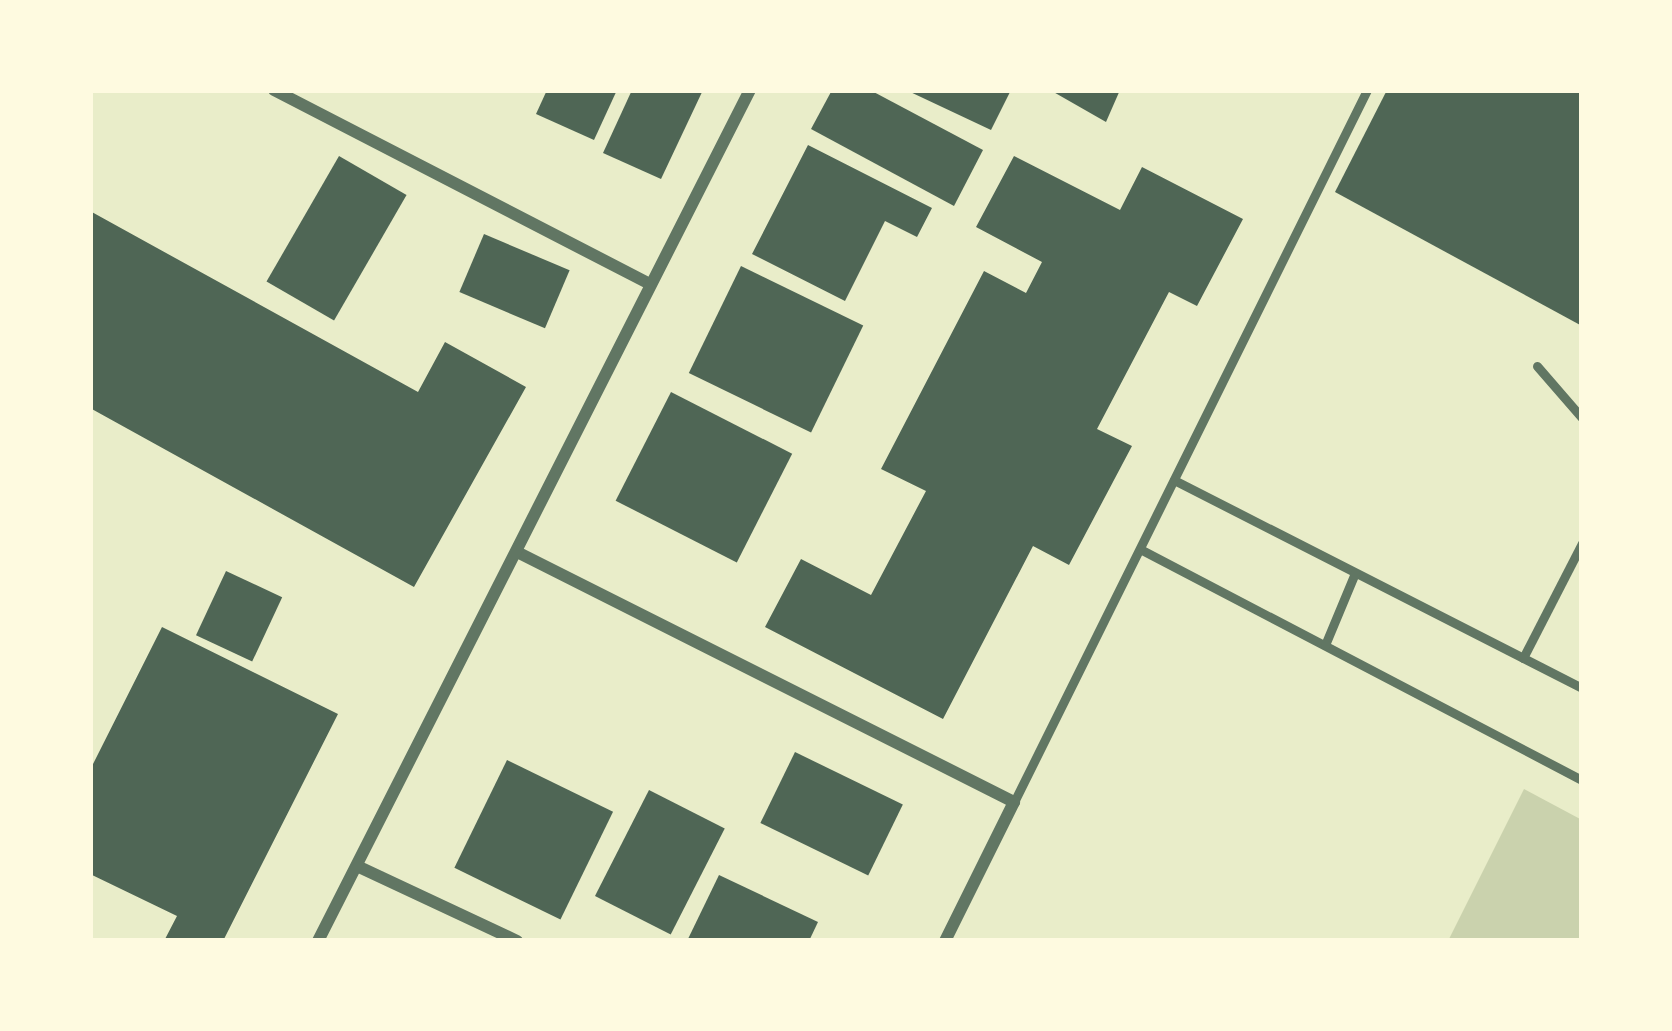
<!DOCTYPE html>
<html>
<head>
<meta charset="utf-8">
<style>
  body { margin:0 }
  #map { position:relative; width:1672px; height:1031px; overflow:hidden; background:#e9edc9; font-family:"Alegreya Sans",sans-serif }
  div>[style] { position:absolute }
  [style*='--x'] { left:calc(var(--x)*1px); top:calc(var(--y)*1px); width:calc(var(--w)*1px); rotate:calc(var(--a)*1deg) }
  .green>* { inset:0; background:#cad2ad }
  .building>* { inset:0; background:#4f6655; transform-origin:0 0 }
  .service>* { height:9px; margin:-4.5px; padding:0 4.5px; transform-origin:4.5px; border-radius:4.5px; background:#617663 }
  .minor>* { height:12px; margin:-6px; padding:0 6px; transform-origin:6px; border-radius:6px; background:#617663 }
  span { translate:-50% -50%; white-space:nowrap; text-align:center; line-height:1.15; -webkit-text-stroke:10px #fefae0; paint-order:stroke }
  .frame { position:absolute; inset:0; border:93px solid #fefae0; pointer-events:none }
</style>
</head>
<body>
<div id="map">
  <div class="green">
    <i style="clip-path:polygon(1524px 789px,1582px 820px,1582px 941px,1448px 941px)"></i>
  </div>
  <div class="building">
    <i style="clip-path:polygon(547px 90px,617px 90px,594px 140px,536px 114px)"></i>
    <i style="clip-path:polygon(632px 90px,703px 90px,661px 179px,603px 153px)"></i>
    <i style="clip-path:polygon(832px 90px,870px 90px,983px 150px,954px 206px,811px 129px)"></i>
    <i style="clip-path:polygon(906px 90px,1011px 90px,991px 130px)"></i>
    <i style="clip-path:polygon(1050px 90px,1120px 90px,1106px 122px)"></i>
    <i style="clip-path:polygon(1387px 90px,1582px 90px,1582px 326px,1335px 192px)"></i>
    <i style="clip-path:polygon(808px 145px,932px 208px,917px 237px,885px 221px,845px 301px,752px 254px)"></i>
    <i style="left:339px;top:156px;width:78px;height:145px;rotate:30deg"></i>
    <i style="clip-path:polygon(1014px 156px,1120px 210px,1142px 167px,1243px 219px,1197px 306px,1169px 292px,1097px 429px,1132px 446px,1069px 565px,1033px 546px,943px 719px,765px 627px,801px 559px,871px 595px,926px 491px,881px 469px,984px 271px,1026px 293px,1042px 262px,976px 227px)"></i>
    <i style="clip-path:polygon(90px 211px,418px 392px,445px 342px,526px 387px,414px 587px,90px 408px)"></i>
    <i style="left:484px;top:234px;width:93px;height:63px;rotate:23deg"></i>
    <i style="left:741px;top:266px;width:136px;height:119px;rotate:26deg"></i>
    <i style="left:671px;top:392px;width:136px;height:122px;rotate:27deg"></i>
    <i style="left:226px;top:571px;width:62px;height:71px;rotate:25deg"></i>
    <i style="clip-path:polygon(162px 627px,338px 714px,223px 941px,164px 941px,177px 916px,90px 874px,90px 770px)"></i>
    <i style="left:795px;top:752px;width:120px;height:79px;rotate:26deg"></i>
    <i style="left:507px;top:760px;width:118px;height:120px;rotate:26deg"></i>
    <i style="left:649px;top:790px;width:85px;height:119px;rotate:27deg"></i>
    <i style="clip-path:polygon(719px 875px,818px 922px,809px 941px,687px 941px)"></i>
  </div>
  <div class="service">
    <i style="--x:1537;--y:366;--w:69;--a:49.1"></i>
    <i style="--x:1174;--y:480;--w:458;--a:27"></i>
    <i style="--x:1140;--y:549;--w:499;--a:27.6"></i>
    <i style="--x:1325;--y:645;--w:78;--a:-67.4"></i>
    <i style="--x:1523;--y:658;--w:129;--a:-62.8"></i>
    <i style="--x:1014;--y:802;--w:795;--a:-63.63"></i>
  </div>
  <div class="minor">
    <i style="--x:274;--y:90;--w:423;--a:27.3"></i>
    <i style="--x:521;--y:554;--w:552;--a:26.7"></i>
    <i style="--x:1014;--y:802;--w:155;--a:116.4"></i>
    <i style="--x:357;--y:866;--w:177;--a:25.1"></i>
    <i style="--x:318;--y:941;--w:954;--a:-63.09"></i>
  </div>
  <div class="frame"></div>
</div>
</body>
</html>
